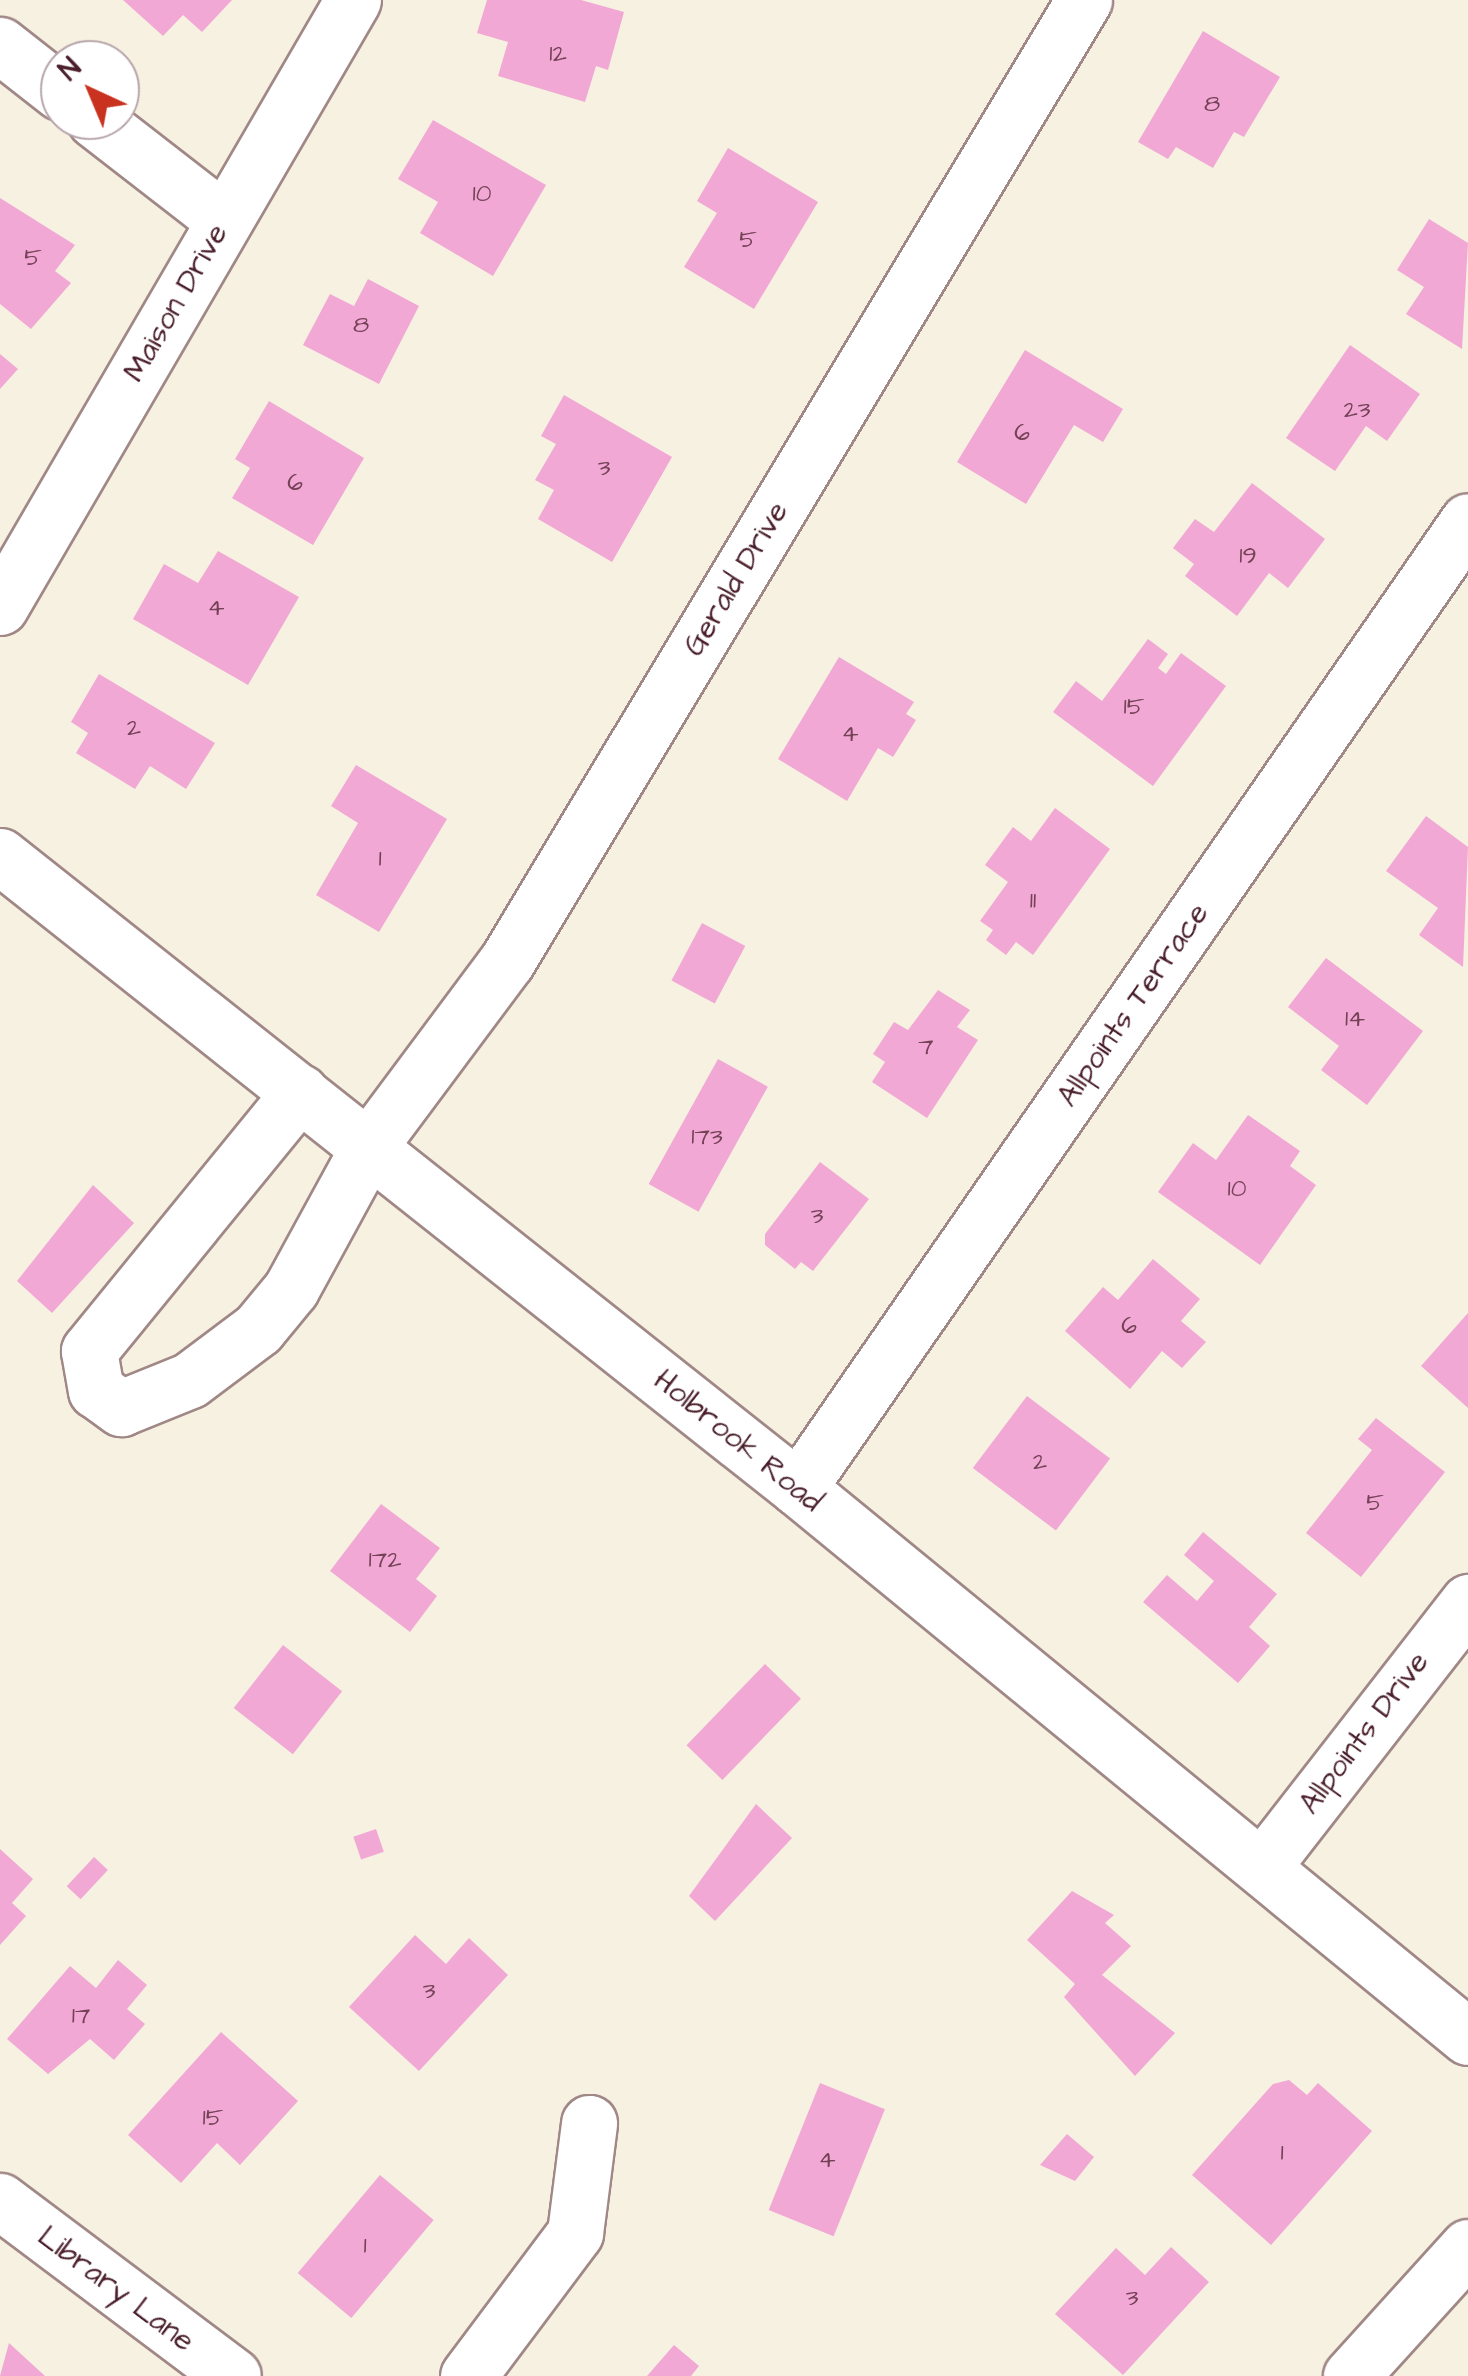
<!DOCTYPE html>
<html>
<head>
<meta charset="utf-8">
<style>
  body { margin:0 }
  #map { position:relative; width:1468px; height:2376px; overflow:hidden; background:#f7f1e2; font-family:"Architects Daughter",sans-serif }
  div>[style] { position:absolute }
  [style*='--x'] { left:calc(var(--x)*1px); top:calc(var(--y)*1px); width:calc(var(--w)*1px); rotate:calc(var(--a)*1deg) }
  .building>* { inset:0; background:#f1a8d5; transform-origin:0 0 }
  .roads { filter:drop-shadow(2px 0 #a08886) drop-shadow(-2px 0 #a08886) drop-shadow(0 2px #a08886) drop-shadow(0 -2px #a08886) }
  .minor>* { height:55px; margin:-27.5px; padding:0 27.5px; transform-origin:27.5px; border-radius:27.5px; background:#fff }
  span { translate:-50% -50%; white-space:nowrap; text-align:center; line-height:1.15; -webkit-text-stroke:8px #fff; paint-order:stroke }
  .number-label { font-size:25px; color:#744156 }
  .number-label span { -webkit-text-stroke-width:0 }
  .street-label { font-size:30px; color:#4a1f2b }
  .north { position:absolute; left:40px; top:40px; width:100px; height:100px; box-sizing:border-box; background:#fff; border:2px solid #b7a5aa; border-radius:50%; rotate:316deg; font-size:28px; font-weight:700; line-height:40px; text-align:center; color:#4a1f2b }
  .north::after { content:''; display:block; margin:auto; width:35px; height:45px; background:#c8321e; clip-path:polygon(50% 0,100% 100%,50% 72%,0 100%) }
</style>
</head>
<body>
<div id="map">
  <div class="building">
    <i style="clip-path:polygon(123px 0,232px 0,202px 32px,183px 15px,163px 36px)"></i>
    <i style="clip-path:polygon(487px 0,581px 0,624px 12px,608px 70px,596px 66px,585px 102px,498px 76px,508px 42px,477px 33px)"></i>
    <i style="clip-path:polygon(1203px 31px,1280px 77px,1244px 137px,1234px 132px,1213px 168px,1176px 147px,1168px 159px,1138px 142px)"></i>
    <i style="clip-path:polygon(433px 120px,546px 185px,493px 276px,420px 233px,438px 202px,398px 179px)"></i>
    <i style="clip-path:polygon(728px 148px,818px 202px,754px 309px,684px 267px,717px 213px,697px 201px)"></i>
    <i style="clip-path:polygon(0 198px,75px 245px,55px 271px,71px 283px,31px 329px,0 304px)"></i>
    <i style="clip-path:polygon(1429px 219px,1468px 243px,1462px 349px,1406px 314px,1424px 287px,1397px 270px)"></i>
    <i style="clip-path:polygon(368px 279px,419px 306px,379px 384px,303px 345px,330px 294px,354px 306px)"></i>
    <i style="clip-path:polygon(1350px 345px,1420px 394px,1387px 441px,1366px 426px,1335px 471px,1286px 438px)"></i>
    <i style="clip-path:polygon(1025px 350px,1123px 409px,1103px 442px,1074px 425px,1026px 504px,957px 462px)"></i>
    <i style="clip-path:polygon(0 354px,18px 369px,0 389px)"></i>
    <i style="clip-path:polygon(564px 395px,672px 457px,612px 562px,538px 519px,554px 490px,535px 480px,556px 444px,541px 436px)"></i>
    <i style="clip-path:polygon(269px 401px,364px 458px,313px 545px,232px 498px,250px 468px,235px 459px)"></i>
    <i style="clip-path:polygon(1252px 483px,1325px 539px,1288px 588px,1269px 573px,1237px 616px,1185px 576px,1194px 564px,1173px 548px,1195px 519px,1214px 532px)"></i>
    <i style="clip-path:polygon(218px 551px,299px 597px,248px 685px,133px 619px,164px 564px,198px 583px)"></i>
    <i style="clip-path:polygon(1148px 639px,1168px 654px,1158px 668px,1166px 674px,1181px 653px,1226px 686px,1153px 786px,1053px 712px,1076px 681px,1102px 701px)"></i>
    <i style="clip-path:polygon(839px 657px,914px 702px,906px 714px,916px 720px,893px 757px,878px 748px,847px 801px,778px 759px)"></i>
    <i style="clip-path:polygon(99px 674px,215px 743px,186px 789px,150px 766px,135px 789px,76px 753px,88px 733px,71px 722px)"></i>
    <i style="clip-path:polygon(356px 765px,447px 819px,379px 932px,316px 895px,358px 823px,331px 806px)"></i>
    <i style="clip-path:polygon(1055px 808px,1110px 849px,1033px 955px,1016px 942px,1006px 955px,986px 940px,993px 930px,980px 921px,1008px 882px,985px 865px,1013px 827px,1031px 841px)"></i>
    <i style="clip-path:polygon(1426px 816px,1468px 847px,1463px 967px,1419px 935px,1438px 908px,1386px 871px)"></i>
    <i style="left:702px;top:923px;width:49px;height:65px;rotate:28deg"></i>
    <i style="clip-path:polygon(1326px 958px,1423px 1031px,1367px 1105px,1321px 1070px,1339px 1046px,1288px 1007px)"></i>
    <i style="clip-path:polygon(938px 990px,970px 1010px,957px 1027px,978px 1040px,927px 1118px,872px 1082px,885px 1062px,873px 1054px,894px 1022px,908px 1030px)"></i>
    <i style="left:718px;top:1059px;width:57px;height:143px;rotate:29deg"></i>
    <i style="clip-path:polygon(1248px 1115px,1300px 1151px,1290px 1166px,1316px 1185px,1260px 1265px,1158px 1192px,1193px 1143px,1216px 1160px)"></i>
    <i style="clip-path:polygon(820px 1162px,869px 1199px,813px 1271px,801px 1262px,795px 1269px,765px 1245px,765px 1234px)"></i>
    <i style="clip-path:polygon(93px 1185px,134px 1223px,52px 1313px,17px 1281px)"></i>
    <i style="clip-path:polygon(1153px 1259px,1200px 1299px,1181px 1321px,1206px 1342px,1182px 1368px,1162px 1351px,1130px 1389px,1065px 1331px,1103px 1287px,1118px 1300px)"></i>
    <i style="clip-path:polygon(1468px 1313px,1468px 1408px,1421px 1366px)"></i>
    <i style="left:1027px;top:1396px;width:104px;height:90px;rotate:37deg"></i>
    <i style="clip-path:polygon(1376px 1418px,1445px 1472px,1361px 1577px,1306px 1533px,1372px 1450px,1358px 1439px)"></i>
    <i style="clip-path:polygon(381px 1504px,440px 1548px,416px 1579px,437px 1596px,410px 1632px,330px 1571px)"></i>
    <i style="clip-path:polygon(1203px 1532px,1277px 1594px,1249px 1627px,1270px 1646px,1238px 1683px,1143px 1602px,1167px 1575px,1197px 1601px,1214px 1581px,1184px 1555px)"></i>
    <i style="left:283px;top:1645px;width:75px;height:80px;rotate:38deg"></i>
    <i style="left:765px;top:1664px;width:50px;height:113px;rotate:44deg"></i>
    <i style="clip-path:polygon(756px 1804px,792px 1838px,715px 1921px,689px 1896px)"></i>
    <i style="left:376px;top:1829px;width:24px;height:24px;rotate:71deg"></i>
    <i style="clip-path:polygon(0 1849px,33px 1879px,12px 1903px,26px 1916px,0 1945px)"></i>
    <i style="left:94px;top:1857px;width:19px;height:40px;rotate:43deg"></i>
    <i style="clip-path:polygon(1072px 1891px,1114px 1915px,1105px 1923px,1131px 1946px,1102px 1975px,1175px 2033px,1135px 2076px,1064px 1997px,1075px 1984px,1027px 1940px)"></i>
    <i style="clip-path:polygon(415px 1935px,446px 1964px,469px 1938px,508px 1975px,419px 2071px,349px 2007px)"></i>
    <i style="clip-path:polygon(118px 1960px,147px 1985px,127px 2009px,145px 2024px,114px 2060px,90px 2039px,48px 2074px,7px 2039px,70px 1966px,96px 1988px)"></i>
    <i style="clip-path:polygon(221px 2032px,298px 2101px,240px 2165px,217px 2143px,181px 2183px,128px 2135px)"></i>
    <i style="clip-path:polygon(1289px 2080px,1307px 2095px,1318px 2083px,1372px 2131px,1271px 2245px,1192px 2175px,1273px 2084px)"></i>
    <i style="left:820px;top:2083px;width:70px;height:137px;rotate:22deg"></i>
    <i style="clip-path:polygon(1067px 2134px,1094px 2157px,1075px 2181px,1040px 2165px)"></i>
    <i style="left:380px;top:2175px;width:70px;height:128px;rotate:40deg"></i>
    <i style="clip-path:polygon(1171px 2247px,1209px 2282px,1123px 2375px,1055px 2314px,1116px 2248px,1145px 2275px)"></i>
    <i style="clip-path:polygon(9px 2343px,45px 2376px,0 2376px)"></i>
    <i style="clip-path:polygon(674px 2345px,699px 2366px,691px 2376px,647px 2376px)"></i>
  </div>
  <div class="roads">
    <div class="minor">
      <i style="--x:0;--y:45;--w:76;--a:38.1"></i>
      <i style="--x:95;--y:120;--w:163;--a:37.8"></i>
      <i style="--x:0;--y:607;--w:702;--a:-59.82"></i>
      <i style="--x:0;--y:856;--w:1018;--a:38.38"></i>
      <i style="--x:798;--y:1488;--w:866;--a:39.33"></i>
      <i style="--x:300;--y:1092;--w:334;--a:129.2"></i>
      <i style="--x:89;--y:1351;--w:40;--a:80"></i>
      <i style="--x:96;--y:1390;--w:31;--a:36"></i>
      <i style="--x:121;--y:1408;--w:74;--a:-22.1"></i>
      <i style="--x:190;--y:1380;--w:85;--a:-36.9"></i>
      <i style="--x:258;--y:1329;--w:52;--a:-50.5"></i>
      <i style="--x:291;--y:1289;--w:163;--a:-61.4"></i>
      <i style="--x:369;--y:1146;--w:231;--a:-53.3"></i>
      <i style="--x:507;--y:961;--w:1121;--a:-59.02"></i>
      <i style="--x:798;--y:1488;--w:1176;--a:-55.28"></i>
      <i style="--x:1262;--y:1867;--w:336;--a:-52.1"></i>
      <i style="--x:0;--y:2201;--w:291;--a:36.9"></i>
      <i style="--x:468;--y:2376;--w:179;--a:-53.2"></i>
      <i style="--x:575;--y:2233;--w:111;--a:-82.7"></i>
      <i style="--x:1351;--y:2376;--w:174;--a:-47.8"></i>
    </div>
  </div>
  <div class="number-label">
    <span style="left:558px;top:54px">12</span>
    <span style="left:1212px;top:104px">8</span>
    <span style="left:482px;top:194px">10</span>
    <span style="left:748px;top:240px">5</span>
    <span style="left:33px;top:258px">5</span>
    <span style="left:361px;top:325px">8</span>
    <span style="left:1357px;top:410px">23</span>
    <span style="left:1022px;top:433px">6</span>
    <span style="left:604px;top:468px">3</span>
    <span style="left:295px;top:483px">6</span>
    <span style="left:1248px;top:556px">19</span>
    <span style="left:216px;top:608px">4</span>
    <span style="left:1134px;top:707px">15</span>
    <span style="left:134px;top:728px">2</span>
    <span style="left:850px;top:734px">4</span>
    <span style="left:380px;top:859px">1</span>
    <span style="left:1033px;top:901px">11</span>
    <span style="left:1355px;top:1019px">14</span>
    <span style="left:926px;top:1047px">7</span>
    <span style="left:707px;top:1137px">173</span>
    <span style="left:1237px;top:1189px">10</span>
    <span style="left:817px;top:1216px">3</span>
    <span style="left:1129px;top:1326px">6</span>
    <span style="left:1040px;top:1462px">2</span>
    <span style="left:1375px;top:1503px">5</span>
    <span style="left:385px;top:1560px">172</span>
    <span style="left:429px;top:1991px">3</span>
    <span style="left:81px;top:2016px">17</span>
    <span style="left:213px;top:2118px">15</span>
    <span style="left:1282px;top:2153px">1</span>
    <span style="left:827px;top:2160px">4</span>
    <span style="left:365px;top:2246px">1</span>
    <span style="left:1132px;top:2298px">3</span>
  </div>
  <div class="street-label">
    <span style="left:176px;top:303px;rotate:-60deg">Maison Drive</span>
    <span style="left:736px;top:579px;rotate:-59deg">Gerald Drive</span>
    <span style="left:1133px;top:1005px;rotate:-55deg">Allpoints Terrace</span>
    <span style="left:738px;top:1441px;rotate:39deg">Holbrook Road</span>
    <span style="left:1364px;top:1733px;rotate:-53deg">Allpoints Drive</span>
    <span style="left:116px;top:2289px;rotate:37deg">Library Lane</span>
  </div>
  <div class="north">N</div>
</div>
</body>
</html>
